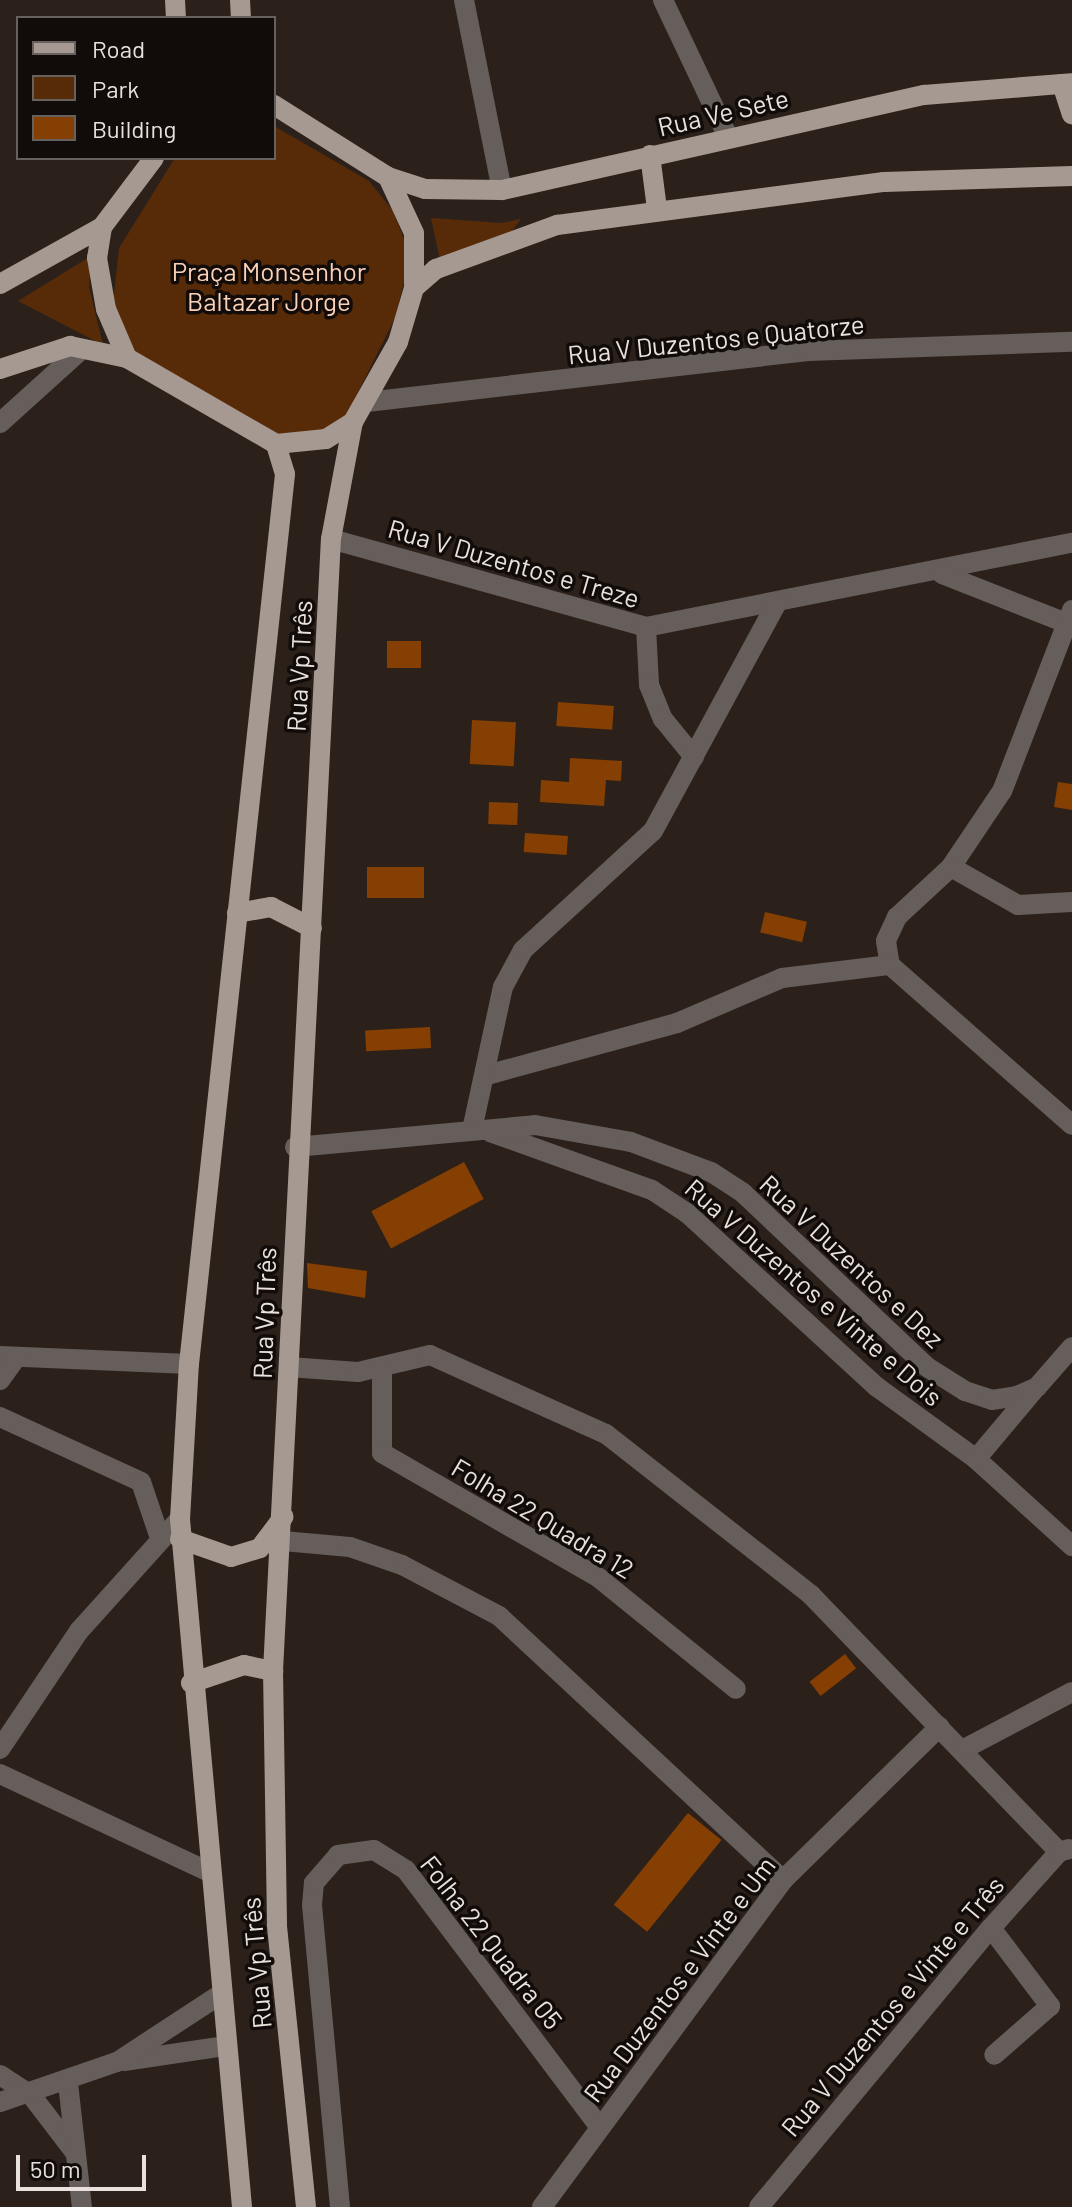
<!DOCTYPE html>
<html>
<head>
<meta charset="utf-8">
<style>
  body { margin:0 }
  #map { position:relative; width:1072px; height:2207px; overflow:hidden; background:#2c211a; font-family:Barlow,sans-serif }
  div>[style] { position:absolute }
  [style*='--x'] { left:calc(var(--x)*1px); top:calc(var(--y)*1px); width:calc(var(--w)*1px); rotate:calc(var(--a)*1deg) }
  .green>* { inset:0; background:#582b08 }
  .building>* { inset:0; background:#853f02; transform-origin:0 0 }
  .minor>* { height:20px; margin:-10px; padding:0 10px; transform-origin:10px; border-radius:10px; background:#655e5b }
  .major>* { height:20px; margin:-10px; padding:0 10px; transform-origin:10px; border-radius:10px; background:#a69992 }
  span { translate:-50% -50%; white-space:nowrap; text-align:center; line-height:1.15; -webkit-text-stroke:7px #110b09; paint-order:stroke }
  .street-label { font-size:26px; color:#e9e1dc }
  .park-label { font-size:26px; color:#fbd1b8 }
  .legend { position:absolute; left:16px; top:16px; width:260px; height:144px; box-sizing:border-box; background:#110b09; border:2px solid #67615d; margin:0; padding:10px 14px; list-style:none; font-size:24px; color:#e9e1dc }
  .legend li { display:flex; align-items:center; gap:16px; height:40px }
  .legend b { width:40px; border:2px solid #67615d }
  .scale { position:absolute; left:16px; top:2155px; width:130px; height:36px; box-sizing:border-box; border:4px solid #e9e1dc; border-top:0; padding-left:10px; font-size:24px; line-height:28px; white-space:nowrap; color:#e9e1dc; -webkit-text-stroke:6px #110b09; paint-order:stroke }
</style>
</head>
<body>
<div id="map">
  <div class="green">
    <i style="clip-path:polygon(274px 126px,369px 181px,393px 211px,410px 255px,396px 316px,340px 428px,287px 439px,136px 353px,113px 305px,119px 248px,175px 158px,274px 158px)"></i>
    <i style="clip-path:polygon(431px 218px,502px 223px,521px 219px,511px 232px,440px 260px)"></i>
    <i style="clip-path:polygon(91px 256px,89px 287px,103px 345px,18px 301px)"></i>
  </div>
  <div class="building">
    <i style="left:387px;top:641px;width:34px;height:27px"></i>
    <i style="left:558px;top:702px;width:56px;height:24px;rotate:4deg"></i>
    <i style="left:472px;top:720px;width:44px;height:44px;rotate:3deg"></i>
    <i style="clip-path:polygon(570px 758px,622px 761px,621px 781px,606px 780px,604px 806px,540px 802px,541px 780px,569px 782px)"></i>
    <i style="clip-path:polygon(1058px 782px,1072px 784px,1072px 810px,1054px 807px)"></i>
    <i style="left:489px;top:802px;width:29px;height:22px;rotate:2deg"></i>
    <i style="left:525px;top:833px;width:43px;height:19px;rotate:4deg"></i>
    <i style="left:367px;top:867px;width:57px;height:31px"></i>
    <i style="left:765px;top:912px;width:43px;height:21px;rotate:13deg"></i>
    <i style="left:430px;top:1027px;width:21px;height:65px;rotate:87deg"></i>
    <i style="left:464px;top:1162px;width:42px;height:105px;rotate:62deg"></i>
    <i style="clip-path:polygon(307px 1263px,367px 1271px,365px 1298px,308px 1288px)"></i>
    <i style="left:845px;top:1654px;width:18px;height:45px;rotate:52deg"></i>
    <i style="left:688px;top:1813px;width:43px;height:118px;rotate:39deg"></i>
  </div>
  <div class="minor">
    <i style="--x:464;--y:0;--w:194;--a:78.7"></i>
    <i style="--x:663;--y:0;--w:149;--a:64.6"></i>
    <i style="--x:367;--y:402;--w:444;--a:-6.6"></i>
    <i style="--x:808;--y:351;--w:264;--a:-2"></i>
    <i style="--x:0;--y:423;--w:110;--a:-42.1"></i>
    <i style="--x:331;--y:539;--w:327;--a:15.6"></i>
    <i style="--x:646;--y:627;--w:434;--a:-11.2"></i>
    <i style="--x:942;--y:574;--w:136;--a:21.5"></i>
    <i style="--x:1072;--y:610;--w:194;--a:111.1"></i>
    <i style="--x:1002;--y:791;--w:92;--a:123.9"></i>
    <i style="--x:951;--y:867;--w:74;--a:137.2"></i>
    <i style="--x:897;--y:917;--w:26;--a:115"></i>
    <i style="--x:886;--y:941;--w:24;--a:81"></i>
    <i style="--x:890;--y:965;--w:242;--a:41.3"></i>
    <i style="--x:646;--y:627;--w:58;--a:87"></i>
    <i style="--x:649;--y:685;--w:37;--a:68"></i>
    <i style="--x:663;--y:719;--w:49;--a:50.8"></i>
    <i style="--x:951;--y:867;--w:77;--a:29.6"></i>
    <i style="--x:1018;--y:905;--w:54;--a:-3.2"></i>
    <i style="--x:487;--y:1075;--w:197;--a:-15.3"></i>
    <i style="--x:677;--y:1023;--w:114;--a:-23.2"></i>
    <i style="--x:782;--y:978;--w:109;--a:-6.9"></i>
    <i style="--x:472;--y:1130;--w:146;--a:-77.8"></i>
    <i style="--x:503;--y:987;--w:42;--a:-61.6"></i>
    <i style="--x:523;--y:950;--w:176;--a:-42.5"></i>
    <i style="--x:653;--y:831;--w:260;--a:-61.5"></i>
    <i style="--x:490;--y:1132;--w:172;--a:19.7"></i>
    <i style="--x:652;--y:1190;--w:42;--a:33.3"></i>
    <i style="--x:687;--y:1213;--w:258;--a:42.5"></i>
    <i style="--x:877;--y:1387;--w:122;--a:36"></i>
    <i style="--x:976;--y:1459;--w:130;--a:42.2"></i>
    <i style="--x:295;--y:1147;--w:241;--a:-5.2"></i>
    <i style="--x:535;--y:1125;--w:97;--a:10"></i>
    <i style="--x:631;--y:1142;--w:85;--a:20.6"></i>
    <i style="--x:711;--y:1172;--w:38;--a:33"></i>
    <i style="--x:743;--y:1193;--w:253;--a:43.4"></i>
    <i style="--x:927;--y:1367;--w:45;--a:32.3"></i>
    <i style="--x:965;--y:1391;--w:28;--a:18"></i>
    <i style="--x:992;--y:1400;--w:25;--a:-9"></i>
    <i style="--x:1017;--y:1396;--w:22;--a:-24"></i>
    <i style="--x:1037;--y:1387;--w:53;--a:-48.8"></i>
    <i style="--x:0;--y:1356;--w:189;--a:2.4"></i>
    <i style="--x:289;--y:1367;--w:69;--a:4.1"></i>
    <i style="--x:358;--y:1372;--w:74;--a:-13.3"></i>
    <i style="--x:430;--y:1355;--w:193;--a:24.2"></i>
    <i style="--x:606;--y:1434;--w:261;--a:38.1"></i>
    <i style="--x:811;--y:1595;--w:357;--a:46"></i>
    <i style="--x:382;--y:1369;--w:84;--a:90"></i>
    <i style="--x:382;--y:1453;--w:250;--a:29.9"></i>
    <i style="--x:599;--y:1578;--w:176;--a:39"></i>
    <i style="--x:0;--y:1380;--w:27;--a:-54"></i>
    <i style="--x:0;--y:1417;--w:155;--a:24.7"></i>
    <i style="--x:141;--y:1482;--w:59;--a:71.3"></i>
    <i style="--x:976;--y:1459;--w:90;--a:-50"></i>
    <i style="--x:283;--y:1541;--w:67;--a:5.1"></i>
    <i style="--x:350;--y:1547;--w:55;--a:19.1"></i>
    <i style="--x:402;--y:1565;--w:110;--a:27.7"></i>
    <i style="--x:499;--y:1616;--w:388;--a:42.9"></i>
    <i style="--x:0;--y:1749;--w:142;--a:-56.2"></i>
    <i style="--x:79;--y:1631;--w:151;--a:-48"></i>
    <i style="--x:962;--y:1750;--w:124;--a:-27.8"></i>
    <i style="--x:0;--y:1774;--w:231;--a:25.1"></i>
    <i style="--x:991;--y:1928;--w:98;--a:52.9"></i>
    <i style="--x:1050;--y:2006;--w:74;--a:138.8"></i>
    <i style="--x:124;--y:2061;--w:103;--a:-8.4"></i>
    <i style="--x:0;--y:2075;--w:37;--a:33"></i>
    <i style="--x:31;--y:2095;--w:71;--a:52.5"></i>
    <i style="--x:68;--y:2083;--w:125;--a:83.6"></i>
    <i style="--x:0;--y:2102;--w:124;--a:-18.9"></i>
    <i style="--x:117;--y:2062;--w:124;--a:-33.2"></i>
    <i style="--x:340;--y:2207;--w:303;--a:-95.3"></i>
    <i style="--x:312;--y:1905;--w:22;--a:-85"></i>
    <i style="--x:314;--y:1883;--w:37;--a:-49"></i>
    <i style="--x:338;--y:1855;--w:36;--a:-8"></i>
    <i style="--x:374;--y:1850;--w:38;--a:32"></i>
    <i style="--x:406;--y:1870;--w:321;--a:53"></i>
    <i style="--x:542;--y:2207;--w:406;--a:-53.6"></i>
    <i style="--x:783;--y:1880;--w:219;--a:-44.4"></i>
    <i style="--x:759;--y:2207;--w:363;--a:-50.3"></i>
    <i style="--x:991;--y:1928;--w:102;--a:-48.2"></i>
    <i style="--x:1059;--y:1852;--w:10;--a:-17"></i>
  </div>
  <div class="major">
    <i style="--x:175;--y:0;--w:18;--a:87"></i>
    <i style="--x:240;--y:0;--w:18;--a:87"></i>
    <i style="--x:1062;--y:84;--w:32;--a:72"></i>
    <i style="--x:650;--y:155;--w:54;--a:82.6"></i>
    <i style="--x:154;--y:158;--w:86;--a:127"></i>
    <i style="--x:102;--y:227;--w:31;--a:99"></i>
    <i style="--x:97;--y:258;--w:52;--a:80"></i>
    <i style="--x:106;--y:309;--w:53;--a:66.8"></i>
    <i style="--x:127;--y:358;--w:172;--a:30"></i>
    <i style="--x:276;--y:444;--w:50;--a:-5.7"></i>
    <i style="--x:326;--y:439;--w:32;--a:-32"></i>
    <i style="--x:353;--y:422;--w:92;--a:-60.6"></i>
    <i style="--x:398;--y:342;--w:56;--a:-73.5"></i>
    <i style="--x:414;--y:288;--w:55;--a:-90"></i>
    <i style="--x:414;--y:233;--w:62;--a:-114.9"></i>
    <i style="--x:388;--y:177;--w:135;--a:-147.7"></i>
    <i style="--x:388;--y:177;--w:39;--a:18"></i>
    <i style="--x:425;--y:189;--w:77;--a:0.7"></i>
    <i style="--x:502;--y:190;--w:433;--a:-12.7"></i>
    <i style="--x:924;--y:95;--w:148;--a:-4.6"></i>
    <i style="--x:0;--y:284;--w:117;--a:-29.2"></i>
    <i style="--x:414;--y:288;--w:29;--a:-41"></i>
    <i style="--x:436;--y:269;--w:129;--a:-20"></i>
    <i style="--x:557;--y:225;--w:330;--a:-7.5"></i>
    <i style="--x:884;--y:182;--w:188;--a:-1.8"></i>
    <i style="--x:0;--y:369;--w:74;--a:-18.2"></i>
    <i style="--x:70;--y:346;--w:58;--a:11.9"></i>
    <i style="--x:237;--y:913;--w:35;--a:-10"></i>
    <i style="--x:271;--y:907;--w:46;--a:27.1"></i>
    <i style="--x:180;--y:1539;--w:54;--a:19.4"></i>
    <i style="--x:231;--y:1557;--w:30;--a:-17"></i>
    <i style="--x:260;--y:1548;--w:39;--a:-53"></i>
    <i style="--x:191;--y:1683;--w:56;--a:-18.8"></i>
    <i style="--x:244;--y:1665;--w:30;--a:12"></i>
    <i style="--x:242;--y:2207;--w:691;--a:-95.15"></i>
    <i style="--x:180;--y:1519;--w:155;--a:-86.7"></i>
    <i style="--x:189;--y:1364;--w:895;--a:-83.84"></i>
    <i style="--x:285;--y:474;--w:31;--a:-107"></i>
    <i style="--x:306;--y:2207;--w:284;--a:-95.9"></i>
    <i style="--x:277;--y:1924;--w:253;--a:-90.9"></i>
    <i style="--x:273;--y:1671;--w:1133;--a:-87.07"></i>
    <i style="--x:331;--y:539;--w:119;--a:-79.4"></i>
  </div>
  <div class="street-label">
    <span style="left:723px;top:112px;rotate:-13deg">Rua Ve Sete</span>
    <span style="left:716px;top:339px;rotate:-6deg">Rua V Duzentos e Quatorze</span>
    <span style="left:514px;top:563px;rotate:16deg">Rua V Duzentos e Treze</span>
    <span style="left:299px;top:666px;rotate:-87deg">Rua Vp Três</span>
    <span style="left:852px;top:1261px;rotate:43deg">Rua V Duzentos e Dez</span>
    <span style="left:814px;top:1292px;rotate:41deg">Rua V Duzentos e Vinte e Dois</span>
    <span style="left:264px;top:1313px;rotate:-88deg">Rua Vp Três</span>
    <span style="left:543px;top:1518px;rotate:31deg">Folha 22 Quadra 12</span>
    <span style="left:492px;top:1942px;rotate:52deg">Folha 22 Quadra 05</span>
    <span style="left:256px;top:1963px;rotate:-95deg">Rua Vp Três</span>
    <span style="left:679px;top:1979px;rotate:-53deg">Rua Duzentos e Vinte e Um</span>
    <span style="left:892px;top:2006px;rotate:-50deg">Rua V Duzentos e Vinte e Três</span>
  </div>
  <div class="park-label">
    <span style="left:269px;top:286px">Praça Monsenhor<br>Baltazar Jorge</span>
  </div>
  <ul class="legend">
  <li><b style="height:10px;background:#a69992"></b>Road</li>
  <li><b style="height:22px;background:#582b08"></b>Park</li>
  <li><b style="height:22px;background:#853f02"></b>Building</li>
  </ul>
  <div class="scale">50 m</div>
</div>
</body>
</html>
